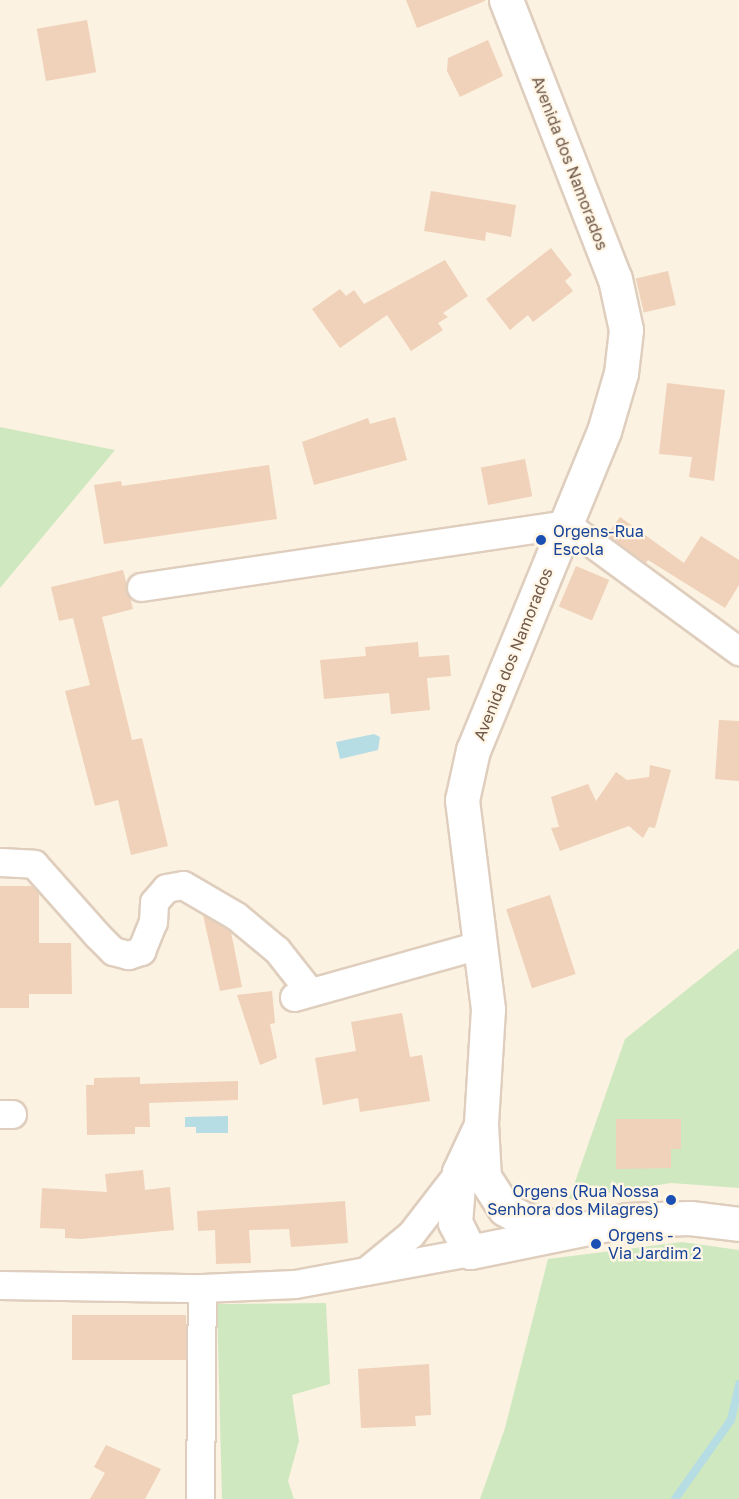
<!DOCTYPE html>
<html>
<head>
<meta charset="utf-8">
<style>
  body { margin:0 }
  #map { position:relative; width:739px; height:1499px; overflow:hidden; background:#fbf2e1; font-family:"Golos Text",sans-serif }
  div>[style] { position:absolute }
  [style*='--x'] { left:calc(var(--x)*1px); top:calc(var(--y)*1px); width:calc(var(--w)*1px); rotate:calc(var(--a)*1deg) }
  .green>* { inset:0; background:#cfe8c0 }
  .water>* { inset:0; background:#b6dce4 }
  .stream>* { height:8px; margin:-4px; padding:0 4px; transform-origin:4px; border-radius:4px; background:#b6dce4 }
  .building>* { inset:0; background:#f0d1b9; transform-origin:0 0 }
  .roads { filter:drop-shadow(2px 0 #dfcebd) drop-shadow(-2px 0 #dfcebd) drop-shadow(0 2px #dfcebd) drop-shadow(0 -2px #dfcebd) }
  .street>* { height:27px; margin:-13.5px; padding:0 13.5px; transform-origin:13.5px; border-radius:13.5px; background:#fff }
  .secondary>* { height:33px; margin:-16.5px; padding:0 16.5px; transform-origin:16.5px; border-radius:16.5px; background:#fff }
  .dots>* { width:16px; height:16px; translate:-50% -50%; box-sizing:border-box; border:3px solid #fff6e6; border-radius:50% }
  span { translate:-50% -50%; white-space:nowrap; text-align:center; line-height:1.15; -webkit-text-stroke:4.5px #fff6e6; paint-order:stroke }
  .street-label { font-size:16px; color:#715949 }
  .transit-label { font-size:16px; color:#164399 }
  .left { translate:0 -50%; text-align:left }
  .right { translate:-100% -50%; text-align:right }
</style>
</head>
<body>
<div id="map">
  <div class="green">
    <i style="clip-path:polygon(0 427px,115px 450px,0 588px)"></i>
    <i style="clip-path:polygon(739px 948px,739px 1188px,671px 1183px,569px 1199px,625px 1039px)"></i>
    <i style="clip-path:polygon(682px 1242px,739px 1250px,739px 1499px,480px 1499px,505px 1428px,548px 1259px)"></i>
    <i style="clip-path:polygon(326px 1303px,330px 1384px,292px 1395px,299px 1441px,288px 1481px,294px 1499px,222px 1499px,217px 1304px)"></i>
  </div>
  <div class="water">
    <i style="clip-path:polygon(374px 734px,380px 737px,378px 750px,340px 759px,336px 742px)"></i>
    <i style="clip-path:polygon(228px 1116px,228px 1133px,196px 1133px,196px 1127px,185px 1127px,185px 1117px)"></i>
  </div>
  <div class="stream">
    <i style="--x:675;--y:1499;--w:97;--a:-54.7"></i>
    <i style="--x:731;--y:1420;--w:37;--a:-77"></i>
  </div>
  <div class="building">
    <i style="clip-path:polygon(406px 0,485px 0,485px 1px,417px 28px)"></i>
    <i style="left:87px;top:20px;width:53px;height:51px;rotate:80deg"></i>
    <i style="clip-path:polygon(488px 40px,503px 76px,460px 97px,447px 71px,448px 58px)"></i>
    <i style="clip-path:polygon(431px 191px,516px 205px,511px 237px,486px 232px,485px 241px,424px 231px)"></i>
    <i style="clip-path:polygon(551px 248px,572px 275px,565px 281px,573px 291px,533px 322px,528px 315px,510px 330px,486px 299px)"></i>
    <i style="clip-path:polygon(445px 260px,468px 296px,443px 313px,448px 317px,438px 323px,443px 330px,411px 351px,387px 315px,340px 348px,312px 309px,340px 289px,346px 296px,354px 290px,364px 304px)"></i>
    <i style="left:668px;top:271px;width:35px;height:33px;rotate:77deg"></i>
    <i style="clip-path:polygon(667px 383px,725px 390px,714px 481px,689px 477px,692px 457px,659px 454px)"></i>
    <i style="clip-path:polygon(395px 417px,407px 460px,314px 485px,302px 442px,368px 418px,370px 424px)"></i>
    <i style="left:525px;top:459px;width:38px;height:45px;rotate:79deg"></i>
    <i style="clip-path:polygon(269px 465px,277px 519px,104px 544px,94px 485px,121px 481px,122px 486px)"></i>
    <i style="clip-path:polygon(620px 517px,684px 563px,701px 536px,739px 560px,739px 585px,725px 608px,648px 560px,646px 563px,607px 535px)"></i>
    <i style="left:576px;top:566px;width:36px;height:44px;rotate:23deg"></i>
    <i style="clip-path:polygon(123px 570px,133px 609px,102px 617px,132px 740px,142px 738px,168px 846px,131px 855px,118px 800px,95px 806px,65px 691px,90px 685px,73px 618px,59px 621px,51px 587px)"></i>
    <i style="clip-path:polygon(418px 642px,419px 657px,449px 655px,451px 676px,427px 678px,430px 710px,391px 714px,389px 693px,324px 699px,320px 660px,366px 656px,365px 647px)"></i>
    <i style="clip-path:polygon(719px 720px,739px 721px,739px 781px,715px 779px)"></i>
    <i style="clip-path:polygon(650px 765px,671px 770px,655px 828px,649px 827px,643px 838px,629px 826px,560px 851px,551px 828px,559px 827px,551px 797px,588px 784px,596px 801px,616px 772px,627px 780px,649px 777px)"></i>
    <i style="clip-path:polygon(0 886px,32px 886px,39px 893px,39px 943px,71px 943px,72px 994px,29px 994px,29px 1008px,0 1008px)"></i>
    <i style="left:550px;top:895px;width:83px;height:46px;rotate:72deg"></i>
    <i style="clip-path:polygon(203px 915px,231px 932px,242px 987px,220px 991px)"></i>
    <i style="clip-path:polygon(272px 991px,275px 1023px,270px 1024px,277px 1058px,260px 1065px,237px 995px)"></i>
    <i style="clip-path:polygon(402px 1013px,410px 1057px,422px 1055px,430px 1101px,360px 1112px,358px 1098px,323px 1105px,315px 1058px,356px 1051px,351px 1022px)"></i>
    <i style="clip-path:polygon(140px 1077px,140px 1084px,238px 1081px,238px 1100px,149px 1103px,150px 1127px,135px 1127px,135px 1134px,87px 1135px,86px 1085px,94px 1085px,94px 1078px)"></i>
    <i style="clip-path:polygon(616px 1119px,681px 1119px,681px 1149px,671px 1149px,671px 1168px,616px 1169px)"></i>
    <i style="clip-path:polygon(143px 1170px,145px 1190px,170px 1187px,174px 1230px,81px 1239px,65px 1238px,65px 1229px,40px 1228px,42px 1188px,107px 1192px,105px 1174px)"></i>
    <i style="clip-path:polygon(345px 1201px,348px 1243px,291px 1247px,289px 1229px,249px 1230px,251px 1263px,216px 1264px,215px 1230px,198px 1231px,197px 1211px)"></i>
    <i style="left:186px;top:1315px;width:45px;height:114px;rotate:90deg"></i>
    <i style="clip-path:polygon(429px 1364px,431px 1415px,415px 1416px,416px 1426px,361px 1428px,358px 1369px)"></i>
    <i style="clip-path:polygon(106px 1445px,161px 1469px,145px 1499px,90px 1499px,105px 1473px,94px 1467px)"></i>
  </div>
  <div class="roads">
    <div class="street">
      <i style="--x:141;--y:587;--w:430;--a:-8.4"></i>
      <i style="--x:566;--y:524;--w:215;--a:36.3"></i>
      <i style="--x:0;--y:862;--w:34;--a:3"></i>
      <i style="--x:34;--y:864;--w:95;--a:48.4"></i>
      <i style="--x:97;--y:935;--w:23;--a:45"></i>
      <i style="--x:113;--y:951;--w:16;--a:15"></i>
      <i style="--x:128;--y:955;--w:14;--a:-17"></i>
      <i style="--x:141;--y:951;--w:31;--a:-68"></i>
      <i style="--x:153;--y:922;--w:20;--a:-87"></i>
      <i style="--x:154;--y:902;--w:18;--a:-49"></i>
      <i style="--x:166;--y:888;--w:17;--a:-10"></i>
      <i style="--x:183;--y:885;--w:61;--a:30.3"></i>
      <i style="--x:236;--y:916;--w:53;--a:39.7"></i>
      <i style="--x:277;--y:950;--w:53;--a:51.8"></i>
      <i style="--x:294;--y:997;--w:195;--a:-15.7"></i>
      <i style="--x:0;--y:1114;--w:12;--a:0"></i>
      <i style="--x:366;--y:1271;--w:58;--a:-39.4"></i>
      <i style="--x:411;--y:1234;--w:78;--a:-52.3"></i>
      <i style="--x:0;--y:1285;--w:202;--a:0.9"></i>
      <i style="--x:202;--y:1288;--w:93;--a:-2.5"></i>
      <i style="--x:295;--y:1284;--w:178;--a:-10.4"></i>
      <i style="--x:200;--y:1499;--w:211;--a:-89.5"></i>
    </div>
    <div class="secondary">
      <i style="--x:506;--y:0;--w:300;--a:68.7"></i>
      <i style="--x:615;--y:279;--w:52;--a:77.8"></i>
      <i style="--x:626;--y:330;--w:43;--a:96.6"></i>
      <i style="--x:621;--y:373;--w:60;--a:106.3"></i>
      <i style="--x:604;--y:431;--w:345;--a:112.3"></i>
      <i style="--x:473;--y:750;--w:51;--a:102.4"></i>
      <i style="--x:462;--y:800;--w:211;--a:82.9"></i>
      <i style="--x:488;--y:1009;--w:115;--a:93.5"></i>
      <i style="--x:481;--y:1124;--w:53;--a:86.8"></i>
      <i style="--x:484;--y:1177;--w:38;--a:57"></i>
      <i style="--x:505;--y:1209;--w:21;--a:29"></i>
      <i style="--x:523;--y:1219;--w:44;--a:14.3"></i>
      <i style="--x:470;--y:1252;--w:160;--a:-11.5"></i>
      <i style="--x:627;--y:1220;--w:63;--a:-1.8"></i>
      <i style="--x:690;--y:1218;--w:49;--a:7"></i>
      <i style="--x:470;--y:1252;--w:33;--a:-117"></i>
      <i style="--x:455;--y:1223;--w:51;--a:-85.5"></i>
      <i style="--x:459;--y:1172;--w:50;--a:-65"></i>
    </div>
  </div>
  <div class="dots">
    <i style="left:541px;top:540px;background:#1a4fb4"></i>
    <i style="left:671px;top:1200px;background:#1a4fb4"></i>
    <i style="left:596px;top:1244px;background:#1a4fb4"></i>
  </div>
  <div class="street-label">
    <span style="left:570px;top:163px;rotate:69deg">Avenida dos Namorados</span>
    <span style="left:513px;top:654px;rotate:-68deg">Avenida dos Namorados</span>
  </div>
  <div class="transit-label">
    <span class="left" style="left:553px;top:540px">Orgens-Rua<br>Escola</span>
    <span class="right" style="left:659px;top:1200px">Orgens (Rua Nossa<br>Senhora dos Milagres)</span>
    <span class="left" style="left:608px;top:1244px">Orgens -<br>Via Jardim 2</span>
  </div>
</div>
</body>
</html>
